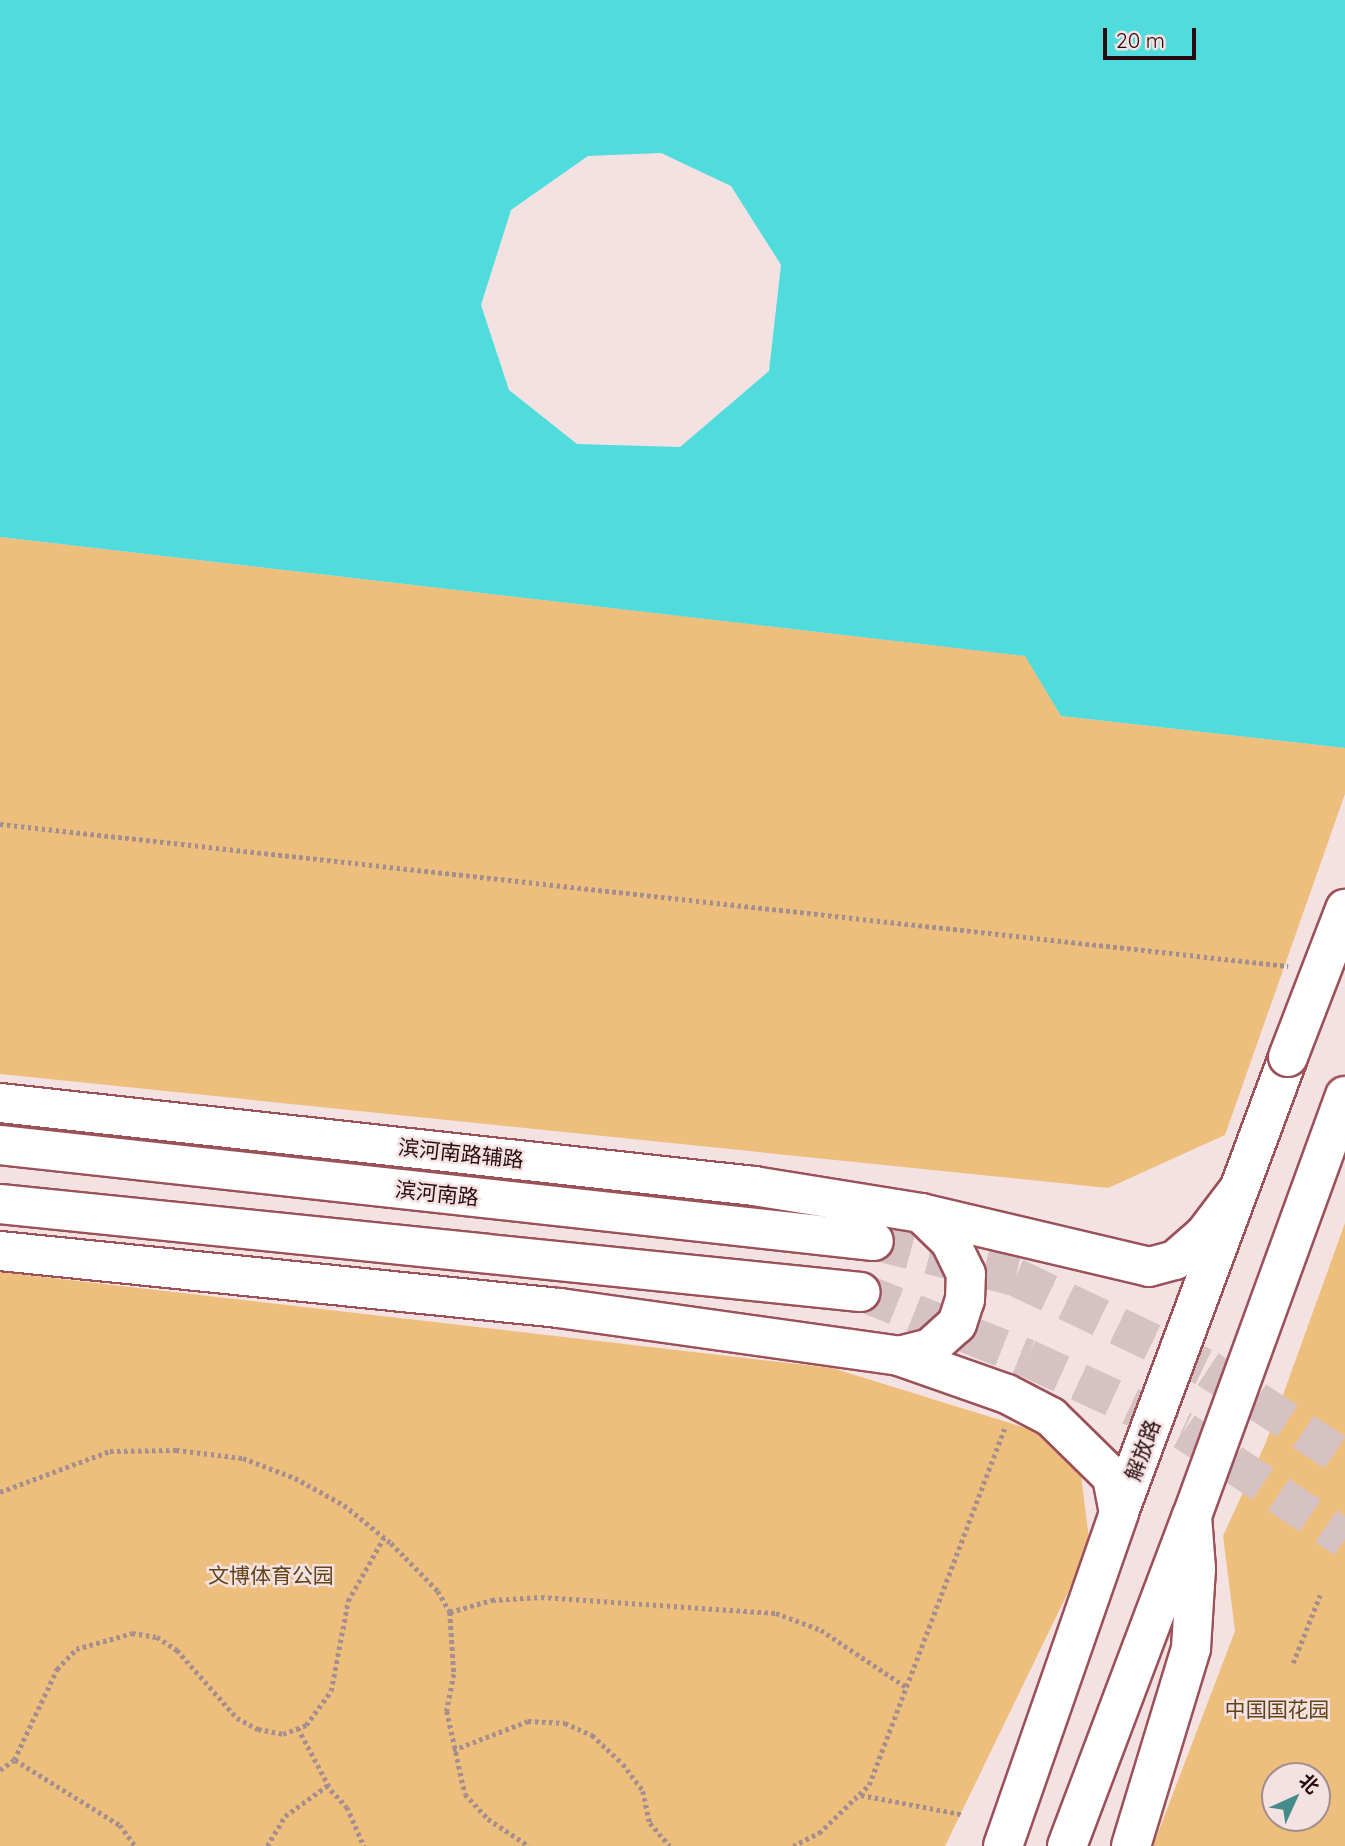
<!DOCTYPE html>
<html>
<head>
<meta charset="utf-8">
<style>
  body { margin:0 }
  #map { position:relative; width:1345px; height:1846px; overflow:hidden; background:#f4e2e3; font-family:Quicksand,"Noto Sans SC",sans-serif }
  div>[style] { position:absolute }
  [style*='--x'] { left:calc(var(--x)*1px); top:calc(var(--y)*1px); width:calc(var(--w)*1px); rotate:calc(var(--a)*1deg) }
  .green>* { inset:0; background:#edbe7c }
  .water>* { inset:0; background:#50dcdc }
  .primary-tunnel>* { height:38px; margin-top:-19px; transform-origin:0; background:repeating-linear-gradient(90deg,#d6c2c3 0 38px,transparent 0 57px) }
  .path>* { height:4.5px; margin-top:-2.25px; transform-origin:0; background:repeating-linear-gradient(90deg,#a48e90 0 3.5px,transparent 0 7px) }
  .roads { filter:drop-shadow(2px 0 #9b5158) drop-shadow(-2px 0 #9b5158) drop-shadow(0 2px #9b5158) drop-shadow(0 -2px #9b5158) }
  .secondary>* { height:38px; margin:-19px; padding:0 19px; transform-origin:19px; border-radius:19px; background:#fff }
  .primary>* { height:38px; margin:-19px; padding:0 19px; transform-origin:19px; border-radius:19px; background:#fff }
  .bridges { filter:drop-shadow(2px 0 #9b5158) drop-shadow(-2px 0 #9b5158) drop-shadow(0 2px #9b5158) drop-shadow(0 -2px #9b5158) }
  .primary-bridge>* { height:38px; margin:-19px; padding:0 19px; transform-origin:19px; border-radius:19px; background:#fff }
  span { translate:-50% -50%; white-space:nowrap; text-align:center; line-height:1.15; -webkit-text-stroke:5px #f4e2e3; paint-order:stroke }
  .street-label { font-size:21px; color:#290b0f }
  .park-label { font-size:21px; color:#614418 }
  .north { position:absolute; left:1261px; top:1762px; width:70px; height:70px; box-sizing:border-box; background:#f4e2e3; border:2px solid #a38c8e; border-radius:50%; rotate:45deg; font-size:19px; font-weight:700; line-height:28px; text-align:center; color:#290b0f }
  .north::after { content:''; display:block; margin:auto; width:24px; height:32px; background:#448c8b; clip-path:polygon(50% 0,100% 100%,50% 72%,0 100%) }
  .scale { position:absolute; left:1103px; top:28px; width:93px; height:32px; box-sizing:border-box; border:4px solid #290b0f; border-top:0; padding-left:9px; font-size:21px; line-height:24px; white-space:nowrap; color:#290b0f; -webkit-text-stroke:5px #f4e2e3; paint-order:stroke }
</style>
</head>
<body>
<div id="map">
  <div class="green">
    <i style="clip-path:polygon(0 537px,1026px 656px,1061px 716px,1345px 748px,1345px 794px,1225px 1135px,1108px 1188px,0 1074px)"></i>
    <i style="clip-path:polygon(evenodd,1345px 1223px,1345px 1846px,1153px 1846px,1235px 1631px,1223px 1536px,1266px 1442px,1345px 1223px,1275px 1776px,1317px 1776px,1317px 1818px,1275px 1818px,1275px 1776px)"></i>
    <i style="clip-path:polygon(0 1272px,832px 1368px,1042px 1433px,1081px 1475px,1090px 1547px,945px 1846px,0 1846px)"></i>
  </div>
  <div class="water">
    <i style="clip-path:polygon(evenodd,0 0,1345px 0,1345px 748px,1061px 716px,1025px 656px,0 537px,0 0,661px 153px,731px 186px,781px 265px,769px 371px,680px 447px,577px 444px,509px 390px,481px 305px,511px 210px,588px 156px,661px 153px)"></i>
  </div>
  <div class="primary-tunnel">
    <i style="--x:874;--y:1241;--w:146;--a:14.3"></i>
    <i style="--x:1015;--y:1277;--w:214;--a:25.5"></i>
    <i style="--x:1208;--y:1369;--w:164;--a:33.3"></i>
    <i style="--x:861;--y:1292;--w:179;--a:21.7"></i>
    <i style="--x:1027;--y:1358;--w:173;--a:24.9"></i>
    <i style="--x:1184;--y:1431;--w:194;--a:33.9"></i>
  </div>
  <div class="path">
    <i style="--x:0;--y:824;--w:1296;--a:6.29"></i>
    <i style="--x:0;--y:1492;--w:117;--a:-20.4"></i>
    <i style="--x:110;--y:1451;--w:66;--a:-0.9"></i>
    <i style="--x:176;--y:1450;--w:67;--a:6.8"></i>
    <i style="--x:243;--y:1458;--w:56;--a:21"></i>
    <i style="--x:295;--y:1478;--w:56;--a:28.9"></i>
    <i style="--x:344;--y:1505;--w:60;--a:39"></i>
    <i style="--x:391;--y:1543;--w:67;--a:45.6"></i>
    <i style="--x:438;--y:1591;--w:24;--a:60"></i>
    <i style="--x:450;--y:1612;--w:62;--a:86.3"></i>
    <i style="--x:454;--y:1674;--w:38;--a:101"></i>
    <i style="--x:447;--y:1711;--w:85;--a:77.8"></i>
    <i style="--x:465;--y:1794;--w:34;--a:47"></i>
    <i style="--x:488;--y:1819;--w:49;--a:33.4"></i>
    <i style="--x:450;--y:1612;--w:44;--a:-15.9"></i>
    <i style="--x:492;--y:1600;--w:49;--a:-3.5"></i>
    <i style="--x:541;--y:1597;--w:236;--a:3.9"></i>
    <i style="--x:776;--y:1613;--w:48;--a:20.7"></i>
    <i style="--x:821;--y:1630;--w:102;--a:33.8"></i>
    <i style="--x:1293;--y:1663;--w:73;--a:-68.3"></i>
    <i style="--x:298;--y:1728;--w:70;--a:62"></i>
    <i style="--x:331;--y:1790;--w:23;--a:47"></i>
    <i style="--x:347;--y:1807;--w:43;--a:66.4"></i>
    <i style="--x:453;--y:1750;--w:80;--a:-21.1"></i>
    <i style="--x:528;--y:1721;--w:37;--a:3"></i>
    <i style="--x:565;--y:1723;--w:30;--a:24"></i>
    <i style="--x:592;--y:1735;--w:42;--a:43.1"></i>
    <i style="--x:623;--y:1764;--w:34;--a:53"></i>
    <i style="--x:643;--y:1791;--w:33;--a:78"></i>
    <i style="--x:650;--y:1823;--w:30;--a:49"></i>
    <i style="--x:15;--y:1760;--w:123;--a:31.8"></i>
    <i style="--x:120;--y:1825;--w:26;--a:54"></i>
    <i style="--x:0;--y:1770;--w:17;--a:-36"></i>
    <i style="--x:14;--y:1760;--w:101;--a:-64.7"></i>
    <i style="--x:57;--y:1669;--w:28;--a:-46"></i>
    <i style="--x:76;--y:1649;--w:58;--a:-15.9"></i>
    <i style="--x:132;--y:1633;--w:25;--a:9"></i>
    <i style="--x:157;--y:1637;--w:24;--a:33"></i>
    <i style="--x:177;--y:1650;--w:91;--a:48.6"></i>
    <i style="--x:237;--y:1718;--w:24;--a:28"></i>
    <i style="--x:258;--y:1729;--w:25;--a:11"></i>
    <i style="--x:283;--y:1734;--w:25;--a:-21"></i>
    <i style="--x:306;--y:1725;--w:42;--a:-53.7"></i>
    <i style="--x:331;--y:1691;--w:92;--a:-79.3"></i>
    <i style="--x:348;--y:1601;--w:73;--a:-60.6"></i>
    <i style="--x:861;--y:1795;--w:102;--a:10.8"></i>
    <i style="--x:267;--y:1846;--w:35;--a:-59"></i>
    <i style="--x:285;--y:1816;--w:53;--a:-35.8"></i>
    <i style="--x:793;--y:1846;--w:29;--a:-27"></i>
    <i style="--x:819;--y:1833;--w:69;--a:-43.8"></i>
    <i style="--x:869;--y:1785;--w:381;--a:-69.2"></i>
  </div>
  <div class="roads">
    <div class="secondary">
      <i style="--x:0;--y:1103;--w:759;--a:6.28"></i>
      <i style="--x:754;--y:1186;--w:169;--a:9.2"></i>
      <i style="--x:921;--y:1213;--w:234;--a:13.3"></i>
      <i style="--x:1149;--y:1267;--w:27;--a:-15"></i>
      <i style="--x:1175;--y:1260;--w:38;--a:-41"></i>
      <i style="--x:1204;--y:1235;--w:58;--a:-52.7"></i>
      <i style="--x:0;--y:1251;--w:562;--a:5.82"></i>
      <i style="--x:559;--y:1308;--w:343;--a:8"></i>
      <i style="--x:899;--y:1356;--w:114;--a:19.4"></i>
      <i style="--x:1007;--y:1394;--w:50;--a:27.6"></i>
      <i style="--x:1051;--y:1417;--w:86;--a:44.5"></i>
      <i style="--x:1112;--y:1477;--w:36;--a:79"></i>
      <i style="--x:899;--y:1356;--w:32;--a:-14"></i>
      <i style="--x:930;--y:1348;--w:36;--a:-42"></i>
      <i style="--x:957;--y:1324;--w:25;--a:-72"></i>
      <i style="--x:965;--y:1300;--w:26;--a:-88"></i>
      <i style="--x:966;--y:1274;--w:37;--a:-116"></i>
      <i style="--x:950;--y:1241;--w:40;--a:-136"></i>
      <i style="--x:1003;--y:1846;--w:354;--a:-70.8"></i>
      <i style="--x:1119;--y:1512;--w:485;--a:-69.6"></i>
      <i style="--x:1067;--y:1846;--w:353;--a:-69.3"></i>
    </div>
    <div class="primary">
      <i style="--x:0;--y:1145;--w:879;--a:6.27"></i>
      <i style="--x:0;--y:1204;--w:865;--a:5.84"></i>
      <i style="--x:1131;--y:1846;--w:207;--a:-73.1"></i>
      <i style="--x:1191;--y:1648;--w:79;--a:-86.4"></i>
      <i style="--x:1196;--y:1569;--w:53;--a:-94.3"></i>
      <i style="--x:1192;--y:1516;--w:447;--a:-70"></i>
    </div>
  </div>
  <div class="bridges">
    <div class="primary-bridge">
      <i style="--x:1288;--y:1057;--w:159;--a:-68.9"></i>
    </div>
  </div>
  <div class="street-label">
    <span style="left:461px;top:1153px;rotate:6deg">滨河南路辅路</span>
    <span style="left:437px;top:1193px;rotate:6deg">滨河南路</span>
    <span style="left:1142px;top:1450px;rotate:-70deg">解放路</span>
  </div>
  <div class="park-label">
    <span style="left:271px;top:1575px">文博体育公园</span>
    <span style="left:1277px;top:1709px">中国国花园</span>
  </div>
  <div class="north">北</div>
  <div class="scale">20 m</div>
</div>
</body>
</html>
